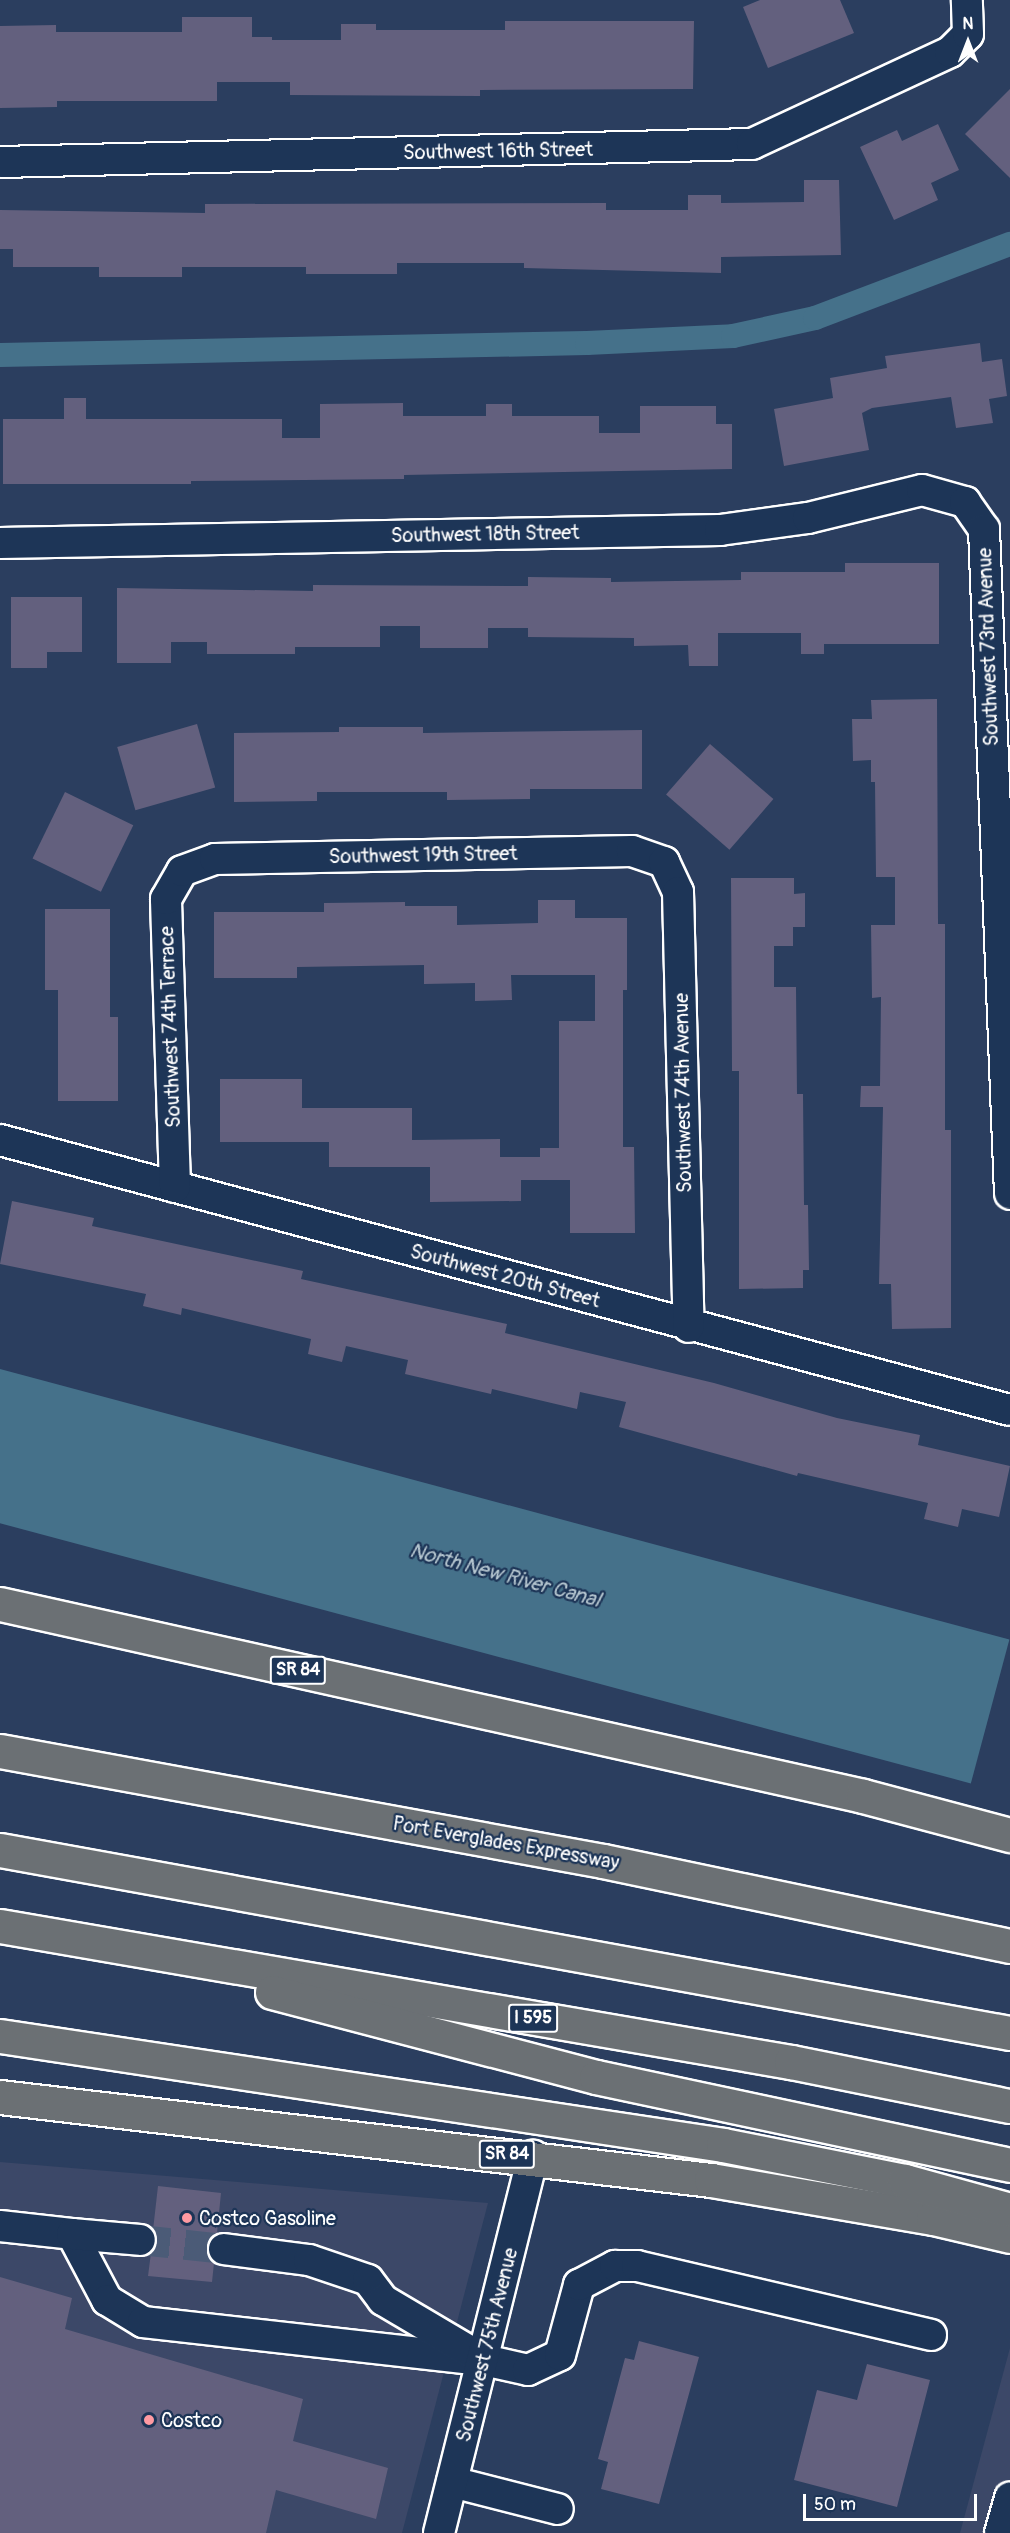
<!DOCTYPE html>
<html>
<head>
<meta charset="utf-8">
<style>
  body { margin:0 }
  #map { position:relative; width:1010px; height:2533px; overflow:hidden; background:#2b3e5f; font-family:Pangolin,sans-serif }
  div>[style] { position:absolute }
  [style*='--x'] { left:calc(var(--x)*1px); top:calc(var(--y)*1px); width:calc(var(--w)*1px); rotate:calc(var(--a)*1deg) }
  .built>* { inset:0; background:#3c4868 }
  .water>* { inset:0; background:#45718a; transform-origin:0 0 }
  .canal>* { height:24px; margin:-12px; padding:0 12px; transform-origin:12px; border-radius:12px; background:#45718a }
  .building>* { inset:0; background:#63607e; transform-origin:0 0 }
  .minor-tunnel>* { height:30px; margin-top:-15px; transform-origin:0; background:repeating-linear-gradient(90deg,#4b5b77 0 30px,transparent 0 45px) }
  .roads { filter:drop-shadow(2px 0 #fff) drop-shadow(-2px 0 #fff) drop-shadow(0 2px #fff) drop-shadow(0 -2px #fff) }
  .minor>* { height:30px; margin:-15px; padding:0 15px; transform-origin:15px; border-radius:15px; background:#1d3557 }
  .major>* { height:33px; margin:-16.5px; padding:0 16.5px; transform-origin:16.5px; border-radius:16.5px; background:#6b7074 }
  .highway>* { height:33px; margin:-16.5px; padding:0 16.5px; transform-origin:16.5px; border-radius:16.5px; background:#6b7074 }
  .dots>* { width:16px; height:16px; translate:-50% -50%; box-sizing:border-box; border:3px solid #1d3557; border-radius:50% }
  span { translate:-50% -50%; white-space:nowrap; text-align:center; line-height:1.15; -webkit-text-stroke:4.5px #1d3557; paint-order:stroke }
  .shield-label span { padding:2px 4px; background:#1d3557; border:2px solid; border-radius:4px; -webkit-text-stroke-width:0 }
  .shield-label { font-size:18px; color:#fff; font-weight:700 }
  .street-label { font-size:20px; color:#fff }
  .poi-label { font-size:20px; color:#fff }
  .left { translate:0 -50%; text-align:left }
  .water-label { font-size:21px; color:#b5c6d0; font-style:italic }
  .north { position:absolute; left:938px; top:12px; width:60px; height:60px; -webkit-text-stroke:4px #1d3557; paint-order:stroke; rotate:0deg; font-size:16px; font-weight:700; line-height:24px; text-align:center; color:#fff }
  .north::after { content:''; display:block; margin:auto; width:21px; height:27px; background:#fff; clip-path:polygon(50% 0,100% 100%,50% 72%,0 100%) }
  .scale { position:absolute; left:803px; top:2494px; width:174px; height:27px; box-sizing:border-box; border:3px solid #fff; border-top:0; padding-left:8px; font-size:18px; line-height:21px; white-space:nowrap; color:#fff; -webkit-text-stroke:4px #1d3557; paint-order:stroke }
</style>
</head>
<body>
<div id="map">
  <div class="built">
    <i style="clip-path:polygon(0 2162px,488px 2203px,402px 2533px,0 2533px)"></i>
    <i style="clip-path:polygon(1010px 2348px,1010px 2533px,960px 2533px)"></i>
  </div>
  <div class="water">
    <i style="left:0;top:1369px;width:1045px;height:149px;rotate:15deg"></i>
  </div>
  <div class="canal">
    <i style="--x:0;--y:355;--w:587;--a:-1.17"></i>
    <i style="--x:587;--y:343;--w:146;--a:-2.7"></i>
    <i style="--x:733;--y:336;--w:84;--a:-12.4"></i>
    <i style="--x:815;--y:318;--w:209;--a:-20.8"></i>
  </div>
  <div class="building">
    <i style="clip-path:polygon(760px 0,840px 0,854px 33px,768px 68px,743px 7px)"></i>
    <i style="clip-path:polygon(182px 17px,252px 17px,252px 37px,272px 37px,272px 40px,341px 40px,341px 24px,376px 24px,376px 30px,505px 30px,505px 21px,694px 21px,693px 89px,480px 90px,480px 96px,290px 95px,290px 82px,217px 82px,217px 101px,57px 101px,57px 107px,0 108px,0 26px,56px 25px,56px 32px,182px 32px)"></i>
    <i style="clip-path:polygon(1010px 89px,1010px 178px,965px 134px)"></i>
    <i style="clip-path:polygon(938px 124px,959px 170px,931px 183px,938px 200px,894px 220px,860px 147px,897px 130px,902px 141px)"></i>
    <i style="clip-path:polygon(804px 180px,839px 180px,841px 255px,721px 257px,721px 273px,524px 268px,524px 263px,397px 263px,397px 274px,306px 274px,306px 267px,182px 267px,182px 277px,99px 277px,99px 267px,13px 267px,13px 249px,0 249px,0 210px,205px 213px,205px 204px,606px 203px,606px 210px,688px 210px,688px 195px,721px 195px,721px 203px,804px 202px)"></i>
    <i style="clip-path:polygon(980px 343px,982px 362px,1002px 359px,1007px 396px,989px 399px,993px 423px,956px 428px,951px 397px,872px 408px,862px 413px,869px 450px,784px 466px,774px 409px,833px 398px,830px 378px,887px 368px,885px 356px)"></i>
    <i style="clip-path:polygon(64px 398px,86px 398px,86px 419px,282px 419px,282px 438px,320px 438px,320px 404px,403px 403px,403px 416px,486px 416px,486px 404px,512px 404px,512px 416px,599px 416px,599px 433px,640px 433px,640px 406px,716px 406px,716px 424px,732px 424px,732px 469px,404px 475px,404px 479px,191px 481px,191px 484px,3px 484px,3px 419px,64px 419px)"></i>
    <i style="clip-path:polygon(845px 563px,939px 563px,939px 644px,824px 644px,824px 654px,801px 654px,801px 633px,718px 633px,718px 666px,689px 666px,688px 645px,634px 646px,634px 638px,528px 637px,528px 628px,488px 628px,488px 648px,420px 648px,420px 626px,380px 626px,380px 647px,295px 647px,295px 654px,207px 654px,207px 642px,171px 642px,171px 663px,117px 663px,117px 588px,313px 591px,313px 585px,528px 586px,528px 577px,611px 578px,611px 582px,741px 580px,741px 572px,845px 572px)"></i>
    <i style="clip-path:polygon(11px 597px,82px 597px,82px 652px,47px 652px,47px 668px,11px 668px)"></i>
    <i style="clip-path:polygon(937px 699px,938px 924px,945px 924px,945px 1130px,951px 1130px,951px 1328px,892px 1329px,891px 1284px,879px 1284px,883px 1107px,860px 1107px,861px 1086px,880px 1086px,881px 997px,872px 998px,871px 925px,895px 925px,895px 877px,876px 877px,875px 782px,871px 782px,871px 760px,853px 761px,852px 719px,872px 719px,871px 700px)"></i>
    <i style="left:197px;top:724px;width:66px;height:83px;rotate:74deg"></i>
    <i style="clip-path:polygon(339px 727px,423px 727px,423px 733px,642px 730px,642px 789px,530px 789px,530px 799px,447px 800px,447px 792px,317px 792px,317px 801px,234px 802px,234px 733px,339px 732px)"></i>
    <i style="left:710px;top:744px;width:84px;height:67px;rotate:41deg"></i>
    <i style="left:65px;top:792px;width:76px;height:74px;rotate:26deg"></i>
    <i style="clip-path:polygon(731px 878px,794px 878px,794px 894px,805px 893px,805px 927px,793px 927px,793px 946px,774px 946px,774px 987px,796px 987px,797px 1094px,803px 1094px,804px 1205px,808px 1205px,809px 1270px,803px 1270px,803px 1288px,739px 1289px,739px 1071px,732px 1071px)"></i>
    <i style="clip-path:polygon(538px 900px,575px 900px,575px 918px,627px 918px,627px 990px,623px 990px,623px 1147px,634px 1147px,635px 1233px,570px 1233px,570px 1180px,521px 1180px,521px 1201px,430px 1202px,430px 1167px,329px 1167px,329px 1142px,220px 1142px,220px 1079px,302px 1079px,302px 1108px,412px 1108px,412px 1140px,500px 1139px,500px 1157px,540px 1157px,540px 1148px,559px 1148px,559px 1021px,595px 1021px,595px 975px,511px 975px,512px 1000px,475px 1001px,475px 983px,424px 984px,424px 965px,297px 967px,297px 978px,214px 978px,214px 912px,324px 912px,324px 903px,405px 902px,405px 906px,457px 906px,457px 925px,538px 923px)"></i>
    <i style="clip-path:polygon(45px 909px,110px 909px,110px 1017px,118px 1017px,118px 1101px,58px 1101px,58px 990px,45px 990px)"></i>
    <i style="clip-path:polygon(12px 1201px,94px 1218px,92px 1226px,303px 1271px,301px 1279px,507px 1324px,505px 1333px,714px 1383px,837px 1418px,920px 1435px,918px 1445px,1010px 1466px,999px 1517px,962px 1509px,958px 1527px,924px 1519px,928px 1503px,798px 1473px,797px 1476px,619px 1427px,626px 1402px,580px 1392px,577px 1409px,492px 1389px,491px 1394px,405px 1374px,408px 1360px,346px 1346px,342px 1362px,308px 1354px,311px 1339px,182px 1308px,181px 1315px,143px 1306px,146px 1294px,0 1264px)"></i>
    <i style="clip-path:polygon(158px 2186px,221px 2193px,217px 2233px,207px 2247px,214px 2263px,212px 2282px,148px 2276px,151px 2253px,157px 2242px,153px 2230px)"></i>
    <i style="clip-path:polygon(0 2277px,72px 2298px,65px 2329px,303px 2399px,293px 2441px,388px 2468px,376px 2519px,276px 2490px,266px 2533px,0 2533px)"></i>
    <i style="clip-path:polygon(639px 2341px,699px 2357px,659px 2504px,601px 2489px,608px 2462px,598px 2459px,625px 2358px,634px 2360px)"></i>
    <i style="clip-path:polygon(867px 2364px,930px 2380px,897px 2507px,794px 2480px,817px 2390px,857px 2400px)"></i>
  </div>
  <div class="minor-tunnel">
    <i style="--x:140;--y:2240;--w:84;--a:6.1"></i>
  </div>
  <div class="roads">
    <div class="minor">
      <i style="--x:0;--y:162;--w:752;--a:-1.37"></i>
      <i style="--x:752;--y:144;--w:218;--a:-24.9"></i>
      <i style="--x:950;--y:52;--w:25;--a:-45"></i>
      <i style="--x:968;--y:34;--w:34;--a:-92"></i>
      <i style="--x:0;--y:543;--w:720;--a:-1.03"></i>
      <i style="--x:720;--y:530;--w:89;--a:-7.8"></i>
      <i style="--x:808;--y:518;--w:117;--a:-13.8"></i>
      <i style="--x:922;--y:490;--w:45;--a:15.6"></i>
      <i style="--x:965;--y:502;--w:33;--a:55"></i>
      <i style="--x:984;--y:529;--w:665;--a:87.76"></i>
      <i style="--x:0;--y:1140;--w:1045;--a:14.97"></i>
      <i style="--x:175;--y:1187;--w:288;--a:-91.8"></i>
      <i style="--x:166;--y:899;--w:32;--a:-60"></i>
      <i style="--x:182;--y:871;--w:35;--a:-20"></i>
      <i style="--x:215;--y:859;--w:417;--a:-1.1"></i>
      <i style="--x:632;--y:851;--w:34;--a:19"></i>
      <i style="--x:664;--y:862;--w:33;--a:65"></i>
      <i style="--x:678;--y:892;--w:435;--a:88.6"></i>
      <i style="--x:0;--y:2226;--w:72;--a:6.3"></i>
      <i style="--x:72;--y:2234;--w:75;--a:62.1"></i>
      <i style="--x:107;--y:2300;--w:42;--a:31.4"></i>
      <i style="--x:143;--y:2322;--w:343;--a:6.4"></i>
      <i style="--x:484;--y:2360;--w:45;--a:12.8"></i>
      <i style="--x:528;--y:2370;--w:35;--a:-25"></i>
      <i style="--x:560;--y:2355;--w:73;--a:-74.8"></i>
      <i style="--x:579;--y:2285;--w:41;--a:-27.8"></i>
      <i style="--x:615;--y:2266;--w:22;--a:0"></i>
      <i style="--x:637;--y:2266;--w:302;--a:13.2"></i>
      <i style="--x:72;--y:2234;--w:68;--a:5"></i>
      <i style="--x:224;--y:2249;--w:86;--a:7.4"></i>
      <i style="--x:309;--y:2260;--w:62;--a:18.7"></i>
      <i style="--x:368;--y:2280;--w:25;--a:53"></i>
      <i style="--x:383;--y:2300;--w:108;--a:30.6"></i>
      <i style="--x:452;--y:2482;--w:109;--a:14.3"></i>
      <i style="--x:439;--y:2533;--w:389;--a:-76"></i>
      <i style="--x:1000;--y:2533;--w:37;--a:-74"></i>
    </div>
    <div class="major">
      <i style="--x:0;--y:1604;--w:884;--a:12.54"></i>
      <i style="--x:863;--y:1796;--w:152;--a:14.9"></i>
      <i style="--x:0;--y:2097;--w:716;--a:6.66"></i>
      <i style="--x:711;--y:2180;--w:225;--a:9.7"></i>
      <i style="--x:933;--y:2218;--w:79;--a:13.2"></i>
    </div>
    <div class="highway">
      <i style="--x:0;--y:1751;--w:613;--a:10.34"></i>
      <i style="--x:603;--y:1861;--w:416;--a:11.8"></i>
      <i style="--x:0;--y:1850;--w:1026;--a:10.27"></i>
      <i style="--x:0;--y:1926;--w:803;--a:9.76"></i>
      <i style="--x:791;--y:2062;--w:223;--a:11.4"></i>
      <i style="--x:272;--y:1992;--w:335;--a:14.7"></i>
      <i style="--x:596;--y:2077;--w:423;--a:12"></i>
      <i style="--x:0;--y:2036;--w:731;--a:8.57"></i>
      <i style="--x:723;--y:2145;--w:186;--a:11.2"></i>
      <i style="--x:905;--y:2181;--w:109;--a:15.4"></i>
    </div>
  </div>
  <div class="dots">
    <i style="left:187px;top:2218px;background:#ff9aa2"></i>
    <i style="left:149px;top:2420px;background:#ff9aa2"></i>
  </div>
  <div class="shield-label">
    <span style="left:298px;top:1670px">SR 84</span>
    <span style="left:533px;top:2018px">I 595</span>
    <span style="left:507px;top:2154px">SR 84</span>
  </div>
  <div class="street-label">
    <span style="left:498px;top:151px;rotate:-1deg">Southwest 16th Street</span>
    <span style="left:485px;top:534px;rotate:-1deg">Southwest 18th Street</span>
    <span style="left:988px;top:647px;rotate:-92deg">Southwest 73rd Avenue</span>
    <span style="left:423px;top:855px;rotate:-1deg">Southwest 19th Street</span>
    <span style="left:170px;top:1027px;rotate:-92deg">Southwest 74th Terrace</span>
    <span style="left:683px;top:1093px;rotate:-91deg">Southwest 74th Avenue</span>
    <span style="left:505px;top:1276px;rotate:15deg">Southwest 20th Street</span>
    <span style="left:506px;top:1843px;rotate:10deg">Port Everglades Expressway</span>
    <span style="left:487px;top:2345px;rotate:-76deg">Southwest 75th Avenue</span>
  </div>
  <div class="poi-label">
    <span class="left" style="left:199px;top:2218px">Costco Gasoline</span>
    <span class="left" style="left:161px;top:2420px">Costco</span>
  </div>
  <div class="water-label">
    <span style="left:505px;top:1576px;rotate:15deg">North New River Canal</span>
  </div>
  <div class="north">N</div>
  <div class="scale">50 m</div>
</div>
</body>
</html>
